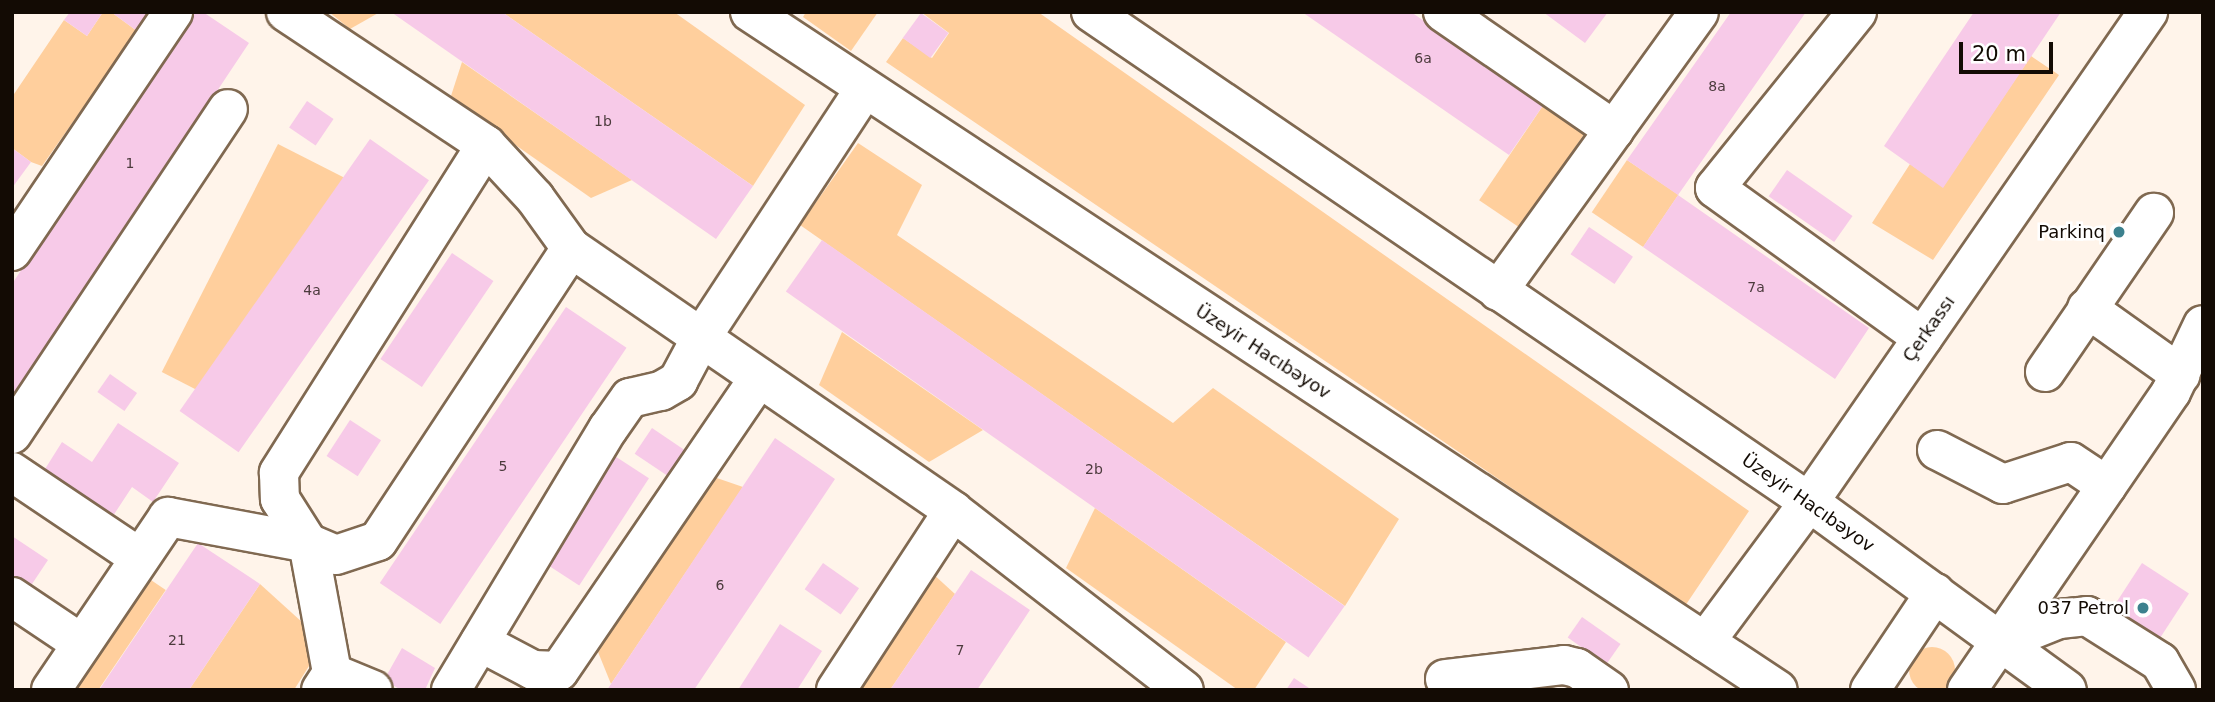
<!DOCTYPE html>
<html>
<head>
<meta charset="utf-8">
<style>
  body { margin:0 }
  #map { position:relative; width:2215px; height:702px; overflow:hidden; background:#fff4ea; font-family:"DejaVu Sans",sans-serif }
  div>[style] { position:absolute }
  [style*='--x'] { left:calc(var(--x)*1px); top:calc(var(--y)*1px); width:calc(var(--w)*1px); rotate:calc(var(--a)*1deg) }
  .green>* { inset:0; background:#ffcf9d; transform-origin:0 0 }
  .round { border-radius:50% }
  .building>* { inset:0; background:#f7cae8; transform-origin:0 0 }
  .roads { filter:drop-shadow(2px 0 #806951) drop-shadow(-2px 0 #806951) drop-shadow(0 2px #806951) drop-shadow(0 -2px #806951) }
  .minor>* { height:38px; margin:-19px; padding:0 19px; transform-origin:19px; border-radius:19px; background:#fff }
  .dots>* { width:19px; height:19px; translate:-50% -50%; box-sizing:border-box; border:4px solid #fff; border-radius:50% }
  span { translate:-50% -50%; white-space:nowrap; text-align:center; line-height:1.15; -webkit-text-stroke:5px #fff; paint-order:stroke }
  .number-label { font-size:14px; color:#4c3b3d }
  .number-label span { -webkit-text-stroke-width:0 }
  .poi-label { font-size:18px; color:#130b04 }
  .right { translate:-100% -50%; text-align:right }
  .street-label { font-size:18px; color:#130b04 }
  .frame { position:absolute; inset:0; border:14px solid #130b04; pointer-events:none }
  .scale { position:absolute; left:1959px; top:42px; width:94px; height:32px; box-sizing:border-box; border:4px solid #130b04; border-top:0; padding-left:9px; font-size:21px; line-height:24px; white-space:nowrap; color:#130b04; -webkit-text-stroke:5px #fff; paint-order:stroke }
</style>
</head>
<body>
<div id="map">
  <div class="green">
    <i style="clip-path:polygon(103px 12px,111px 12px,137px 31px,42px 166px,31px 162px,12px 148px,12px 97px,64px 20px,87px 36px)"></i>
    <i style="clip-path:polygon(329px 12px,380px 12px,350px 29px)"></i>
    <i style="clip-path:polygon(502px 12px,674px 12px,805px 105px,753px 186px)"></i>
    <i style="clip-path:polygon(806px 12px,878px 12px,851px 51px,803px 17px)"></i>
    <i style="clip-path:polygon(921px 12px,1038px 12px,1749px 511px,1685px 606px,886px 62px,903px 38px,932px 58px,949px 33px)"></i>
    <i style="clip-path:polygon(2031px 56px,2059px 75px,1933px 260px,1872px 223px,1910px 164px,1943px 187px)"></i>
    <i style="clip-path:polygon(462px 62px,632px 180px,591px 198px,450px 99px)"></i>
    <i style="left:1544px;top:104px;width:50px;height:116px;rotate:34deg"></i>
    <i style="clip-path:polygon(858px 143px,922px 185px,897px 235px,1173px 423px,1213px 388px,1399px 519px,1345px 606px,800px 225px)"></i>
    <i style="left:278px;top:144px;width:74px;height:256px;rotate:27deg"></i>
    <i style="left:1627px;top:160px;width:62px;height:63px;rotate:34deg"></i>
    <i style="clip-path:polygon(842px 332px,983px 430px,929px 462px,819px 385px)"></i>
    <i style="clip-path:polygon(711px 476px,743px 487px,611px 684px,596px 647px)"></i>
    <i style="clip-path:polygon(1095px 508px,1286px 642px,1254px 690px,1238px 690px,1066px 568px)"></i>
    <i style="clip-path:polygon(932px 573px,955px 594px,890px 690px,856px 690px)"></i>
    <i style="left:145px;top:576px;width:25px;height:137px;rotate:34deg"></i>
    <i style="clip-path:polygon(260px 584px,324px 642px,294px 690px,189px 690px)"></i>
    <i class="round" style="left:1909px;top:647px;width:46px;height:46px"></i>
  </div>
  <div class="building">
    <i style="clip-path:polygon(70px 12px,103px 12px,87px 36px,64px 20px)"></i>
    <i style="clip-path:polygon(111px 12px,150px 12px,137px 31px)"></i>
    <i style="clip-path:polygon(192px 12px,203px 12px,249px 43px,12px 399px,12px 284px)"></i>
    <i style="clip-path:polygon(391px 12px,502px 12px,753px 186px,716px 239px)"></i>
    <i style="clip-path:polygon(1302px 12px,1411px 12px,1544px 104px,1509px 155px)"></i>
    <i style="clip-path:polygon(1543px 12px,1608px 12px,1585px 43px)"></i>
    <i style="clip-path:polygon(1731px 12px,1806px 12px,1678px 195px,1869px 328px,1835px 379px,1643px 247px,1678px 195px,1627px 160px)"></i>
    <i style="clip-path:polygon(1974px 12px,2061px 12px,1943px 188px,1884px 146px)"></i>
    <i style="left:921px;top:13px;width:34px;height:31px;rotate:36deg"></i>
    <i style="left:307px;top:101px;width:32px;height:32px;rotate:34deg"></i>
    <i style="left:370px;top:139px;width:72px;height:332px;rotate:35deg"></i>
    <i style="clip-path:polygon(12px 148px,31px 162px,12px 188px)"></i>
    <i style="left:1787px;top:170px;width:80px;height:32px;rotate:35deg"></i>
    <i style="left:1589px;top:227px;width:53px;height:33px;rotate:34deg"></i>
    <i style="left:822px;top:240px;width:638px;height:63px;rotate:35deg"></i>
    <i style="left:452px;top:253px;width:50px;height:128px;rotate:34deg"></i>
    <i style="left:566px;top:307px;width:73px;height:333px;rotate:34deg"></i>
    <i style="left:110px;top:374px;width:33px;height:22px;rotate:35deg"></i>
    <i style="left:350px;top:420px;width:37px;height:43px;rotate:33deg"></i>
    <i style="clip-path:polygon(118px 423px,179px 463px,153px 502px,132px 487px,109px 522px,40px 477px,62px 442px,92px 462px)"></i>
    <i style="left:652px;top:428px;width:45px;height:31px;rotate:34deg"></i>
    <i style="clip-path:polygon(775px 438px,835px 479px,694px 690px,607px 690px)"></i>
    <i style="left:607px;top:451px;width:50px;height:128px;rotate:33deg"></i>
    <i style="clip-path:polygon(12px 536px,48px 560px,30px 587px,12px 575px)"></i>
    <i style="clip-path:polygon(198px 543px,260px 584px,189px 690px,99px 690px)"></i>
    <i style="left:823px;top:563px;width:44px;height:32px;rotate:35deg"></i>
    <i style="left:2142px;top:563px;width:56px;height:60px;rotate:33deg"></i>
    <i style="clip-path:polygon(971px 570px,1030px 610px,977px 690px,890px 690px)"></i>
    <i style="left:1582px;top:617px;width:47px;height:25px;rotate:35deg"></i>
    <i style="clip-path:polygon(780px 624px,822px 651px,797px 690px,738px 690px)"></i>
    <i style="clip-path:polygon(402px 648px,435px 668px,425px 690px,401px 690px,384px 680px)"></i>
    <i style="clip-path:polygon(1294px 678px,1312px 690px,1286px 690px)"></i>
  </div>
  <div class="roads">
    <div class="minor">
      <i style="--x:286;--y:12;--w:240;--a:33.6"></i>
      <i style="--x:486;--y:145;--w:72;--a:47.2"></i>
      <i style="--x:535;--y:198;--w:62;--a:54.2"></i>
      <i style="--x:571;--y:248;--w:464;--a:34.5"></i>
      <i style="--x:953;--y:511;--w:292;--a:37.8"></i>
      <i style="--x:750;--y:12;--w:1231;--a:33.41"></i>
      <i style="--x:1091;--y:12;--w:869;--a:34.31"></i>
      <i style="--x:1809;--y:502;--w:319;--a:36.1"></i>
      <i style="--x:1443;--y:12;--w:208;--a:34.6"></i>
      <i style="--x:1614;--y:130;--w:145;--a:-54.2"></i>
      <i style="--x:1857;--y:12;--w:226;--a:128.9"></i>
      <i style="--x:1715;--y:188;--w:256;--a:35.8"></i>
      <i style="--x:486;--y:145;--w:388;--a:122.3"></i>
      <i style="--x:279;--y:473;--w:26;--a:88"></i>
      <i style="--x:280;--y:499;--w:52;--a:57.5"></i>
      <i style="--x:308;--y:543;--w:30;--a:23"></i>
      <i style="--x:336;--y:555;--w:44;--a:-18.4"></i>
      <i style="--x:378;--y:541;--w:351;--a:-56.6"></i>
      <i style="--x:12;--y:251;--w:288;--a:-56"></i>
      <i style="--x:1498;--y:291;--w:198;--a:-54.2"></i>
      <i style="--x:2087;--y:308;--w:115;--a:35.5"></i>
      <i style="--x:2045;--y:372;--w:193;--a:-55.6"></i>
      <i style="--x:12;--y:434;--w:390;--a:-56.4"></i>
      <i style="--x:1937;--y:450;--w:74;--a:27.3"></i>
      <i style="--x:2003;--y:484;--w:71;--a:-17.9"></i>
      <i style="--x:2071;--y:462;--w:43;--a:33.7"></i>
      <i style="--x:12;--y:472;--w:154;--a:33.9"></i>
      <i style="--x:12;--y:597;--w:84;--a:33.9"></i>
      <i style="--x:480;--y:642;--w:60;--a:27.8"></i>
      <i style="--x:533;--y:670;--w:26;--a:2"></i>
      <i style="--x:559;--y:671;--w:355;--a:-55.7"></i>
      <i style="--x:1705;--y:642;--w:174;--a:-53.4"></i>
      <i style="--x:1809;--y:502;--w:596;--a:-55.32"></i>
      <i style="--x:2001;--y:642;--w:62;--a:-21.6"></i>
      <i style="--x:2059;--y:619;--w:28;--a:-6"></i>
      <i style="--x:2087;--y:616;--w:86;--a:32.2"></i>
      <i style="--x:2160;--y:662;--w:32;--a:60"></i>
      <i style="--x:332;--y:673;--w:44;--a:22.5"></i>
      <i style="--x:1445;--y:679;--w:120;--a:-6.7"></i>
      <i style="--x:1564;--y:665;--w:13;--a:13"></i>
      <i style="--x:1577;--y:668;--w:39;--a:35"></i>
      <i style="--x:51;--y:690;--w:209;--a:-55.9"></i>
      <i style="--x:168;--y:517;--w:142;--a:10.5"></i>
      <i style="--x:308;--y:543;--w:132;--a:79.5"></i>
      <i style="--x:332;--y:673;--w:20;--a:123"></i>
      <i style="--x:451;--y:690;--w:305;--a:-59"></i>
      <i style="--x:608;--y:429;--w:38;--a:-55"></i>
      <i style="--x:630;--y:398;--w:32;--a:-13"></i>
      <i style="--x:661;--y:391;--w:20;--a:-30"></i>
      <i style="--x:678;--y:381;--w:49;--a:-61.9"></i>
      <i style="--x:701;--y:338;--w:297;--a:-56.7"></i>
      <i style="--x:836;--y:690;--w:214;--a:-56.8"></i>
      <i style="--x:1870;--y:690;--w:117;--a:-56.2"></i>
      <i style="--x:1967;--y:690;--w:361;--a:-55.6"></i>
      <i style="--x:2171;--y:392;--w:74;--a:-64.5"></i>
    </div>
  </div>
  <div class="dots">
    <i style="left:2119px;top:232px;background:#3c818e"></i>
    <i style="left:2143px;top:608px;background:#3c818e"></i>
  </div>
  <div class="number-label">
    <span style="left:1423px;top:58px">6a</span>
    <span style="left:1717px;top:86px">8a</span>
    <span style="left:603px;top:121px">1b</span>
    <span style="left:130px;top:163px">1</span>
    <span style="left:1756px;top:287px">7a</span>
    <span style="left:312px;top:290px">4a</span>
    <span style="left:503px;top:466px">5</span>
    <span style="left:1094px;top:469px">2b</span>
    <span style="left:720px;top:585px">6</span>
    <span style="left:177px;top:640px">21</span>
    <span style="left:960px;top:650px">7</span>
  </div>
  <div class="poi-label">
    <span class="right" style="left:2105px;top:232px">Parkinq</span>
    <span class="right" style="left:2129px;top:608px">037 Petrol</span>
  </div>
  <div class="street-label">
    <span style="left:1929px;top:329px;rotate:-55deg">Çerkassı</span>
    <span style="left:1263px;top:352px;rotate:33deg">Üzeyir Hacıbəyov</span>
    <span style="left:1808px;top:503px;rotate:35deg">Üzeyir Hacıbəyov</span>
  </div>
  <div class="frame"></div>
  <div class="scale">20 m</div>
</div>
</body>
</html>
